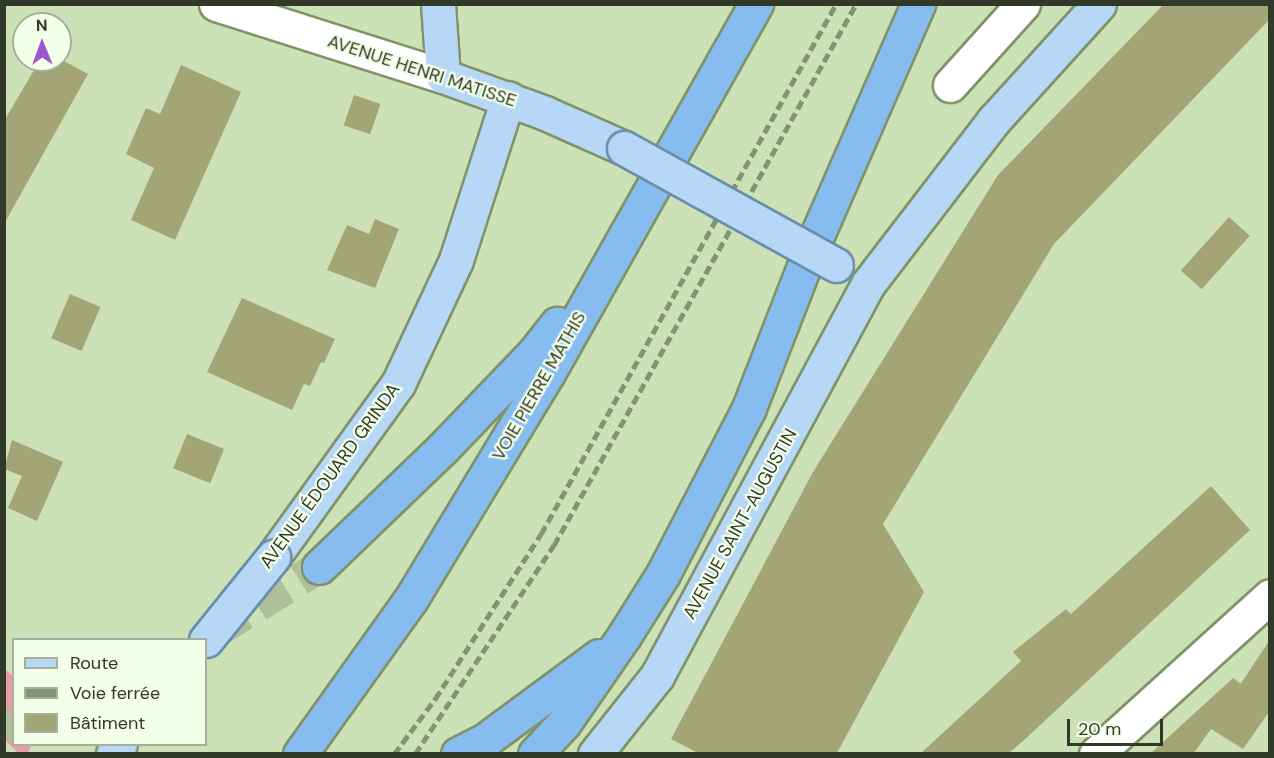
<!DOCTYPE html>
<html>
<head>
<meta charset="utf-8">
<style>
  body { margin:0 }
  #map { position:relative; width:1274px; height:758px; overflow:hidden; background:#cce2b6; font-family:"DM Sans",sans-serif }
  div>[style] { position:absolute }
  [style*='--x'] { left:calc(var(--x)*1px); top:calc(var(--y)*1px); width:calc(var(--w)*1px); rotate:calc(var(--a)*1deg) }
  .green>* { inset:0; background:#e99ba8 }
  .building>* { inset:0; background:#a4a577; transform-origin:0 0 }
  .highway-tunnel>* { height:33px; margin-top:-16.5px; transform-origin:0; background:repeating-linear-gradient(90deg,#adc09a 0 33px,transparent 0 49px) }
  .roads { filter:drop-shadow(2px 0 #7f9369) drop-shadow(-2px 0 #7f9369) drop-shadow(0 2px #7f9369) drop-shadow(0 -2px #7f9369) }
  .minor>* { height:33px; margin:-16.5px; padding:0 16.5px; transform-origin:16.5px; border-radius:16.5px; background:#fff }
  .major>* { height:33px; margin:-16.5px; padding:0 16.5px; transform-origin:16.5px; border-radius:16.5px; background:#b7d7f7 }
  .highway>* { height:33px; margin:-16.5px; padding:0 16.5px; transform-origin:16.5px; border-radius:16.5px; background:#87bcf1 }
  .rail>* { height:4.5px; margin-top:-2.25px; transform-origin:0; background:repeating-linear-gradient(90deg,#849374 0 9px,transparent 0 13.5px) }
  .bridges { filter:drop-shadow(2px 0 #698eab) drop-shadow(-2px 0 #698eab) drop-shadow(0 2px #698eab) drop-shadow(0 -2px #698eab) }
  .major-bridge>* { height:33px; margin:-16.5px; padding:0 16.5px; transform-origin:16.5px; border-radius:16.5px; background:#b7d7f7 }
  span { translate:-50% -50%; white-space:nowrap; text-align:center; line-height:1.15; -webkit-text-stroke:4.5px #f3ffe8; paint-order:stroke }
  .street-label { font-size:18px; color:#313928 }
  .frame { position:absolute; inset:0; border:6px solid #313928; pointer-events:none }
  .legend { position:absolute; left:12px; top:638px; width:195px; height:108px; box-sizing:border-box; background:#f3ffe8; border:2px solid #a5b09b; margin:0; padding:8px 10px; list-style:none; font-size:18px; color:#313928 }
  .legend li { display:flex; align-items:center; gap:12px; height:30px }
  .legend b { width:30px; border:2px solid #a5b09b }
  .north { position:absolute; left:12px; top:12px; width:60px; height:60px; box-sizing:border-box; background:#f3ffe8; border:2px solid #a5b09b; border-radius:50%; rotate:359deg; font-size:16px; font-weight:700; line-height:24px; text-align:center; color:#313928 }
  .north::after { content:''; display:block; margin:auto; width:21px; height:27px; background:#9c58cc; clip-path:polygon(50% 0,100% 100%,50% 72%,0 100%) }
  .scale { position:absolute; left:1067px; top:719px; width:96px; height:27px; box-sizing:border-box; border:3px solid #313928; border-top:0; padding-left:8px; font-size:18px; line-height:21px; white-space:nowrap; color:#313928; -webkit-text-stroke:4px #f3ffe8; paint-order:stroke }
</style>
</head>
<body>
<div id="map">
  <div class="green">
    <i style="clip-path:polygon(5px 669px,13px 676px,14px 744px,31px 745px,28px 753px,18px 753px,5px 740px)"></i>
  </div>
  <div class="building">
    <i style="clip-path:polygon(1164px 4px,1269px 4px,1269px 20px,1054px 244px,883px 524px,924px 592px,837px 753px,698px 753px,671px 739px,813px 472px,998px 175px)"></i>
    <i style="clip-path:polygon(40px 60px,62px 60px,88px 74px,4px 224px,4px 121px)"></i>
    <i style="clip-path:polygon(181px 65px,241px 92px,175px 240px,131px 220px,154px 168px,126px 154px,146px 108px,160px 114px)"></i>
    <i style="left:354px;top:95px;width:28px;height:32px;rotate:19deg"></i>
    <i style="left:1229px;top:217px;width:28px;height:72px;rotate:42deg"></i>
    <i style="clip-path:polygon(375px 219px,399px 229px,375px 288px,327px 270px,347px 225px,369px 234px)"></i>
    <i style="left:70px;top:294px;width:33px;height:48px;rotate:23deg"></i>
    <i style="clip-path:polygon(242px 298px,335px 339px,324px 363px,321px 362px,310px 386px,304px 384px,292px 410px,207px 372px)"></i>
    <i style="left:187px;top:434px;width:40px;height:37px;rotate:22deg"></i>
    <i style="clip-path:polygon(12px 440px,63px 462px,37px 521px,8px 508px,22px 476px,4px 469px)"></i>
    <i style="clip-path:polygon(1211px 486px,1250px 530px,1023px 741px,1009px 753px,921px 753px,1021px 661px,1013px 652px,1066px 609px,1071px 614px)"></i>
    <i style="clip-path:polygon(1269px 641px,1269px 712px,1243px 749px,1211px 729px,1194px 753px,1151px 753px,1233px 678px,1241px 684px,1232px 697px)"></i>
  </div>
  <div class="highway-tunnel">
    <i style="--x:216;--y:631;--w:121;--a:-31.9"></i>
    <i style="--x:4;--y:726;--w:10;--a:-17"></i>
  </div>
  <div class="roads">
    <div class="minor">
      <i style="--x:216;--y:4;--w:238;--a:17.6"></i>
      <i style="--x:950;--y:85;--w:109;--a:-48"></i>
      <i style="--x:1096;--y:754;--w:235;--a:-42.2"></i>
    </div>
    <div class="major">
      <i style="--x:438;--y:4;--w:72;--a:86"></i>
      <i style="--x:443;--y:76;--w:109;--a:19.9"></i>
      <i style="--x:545;--y:113;--w:86;--a:23.9"></i>
      <i style="--x:273;--y:557;--w:213;--a:-54.2"></i>
      <i style="--x:398;--y:384;--w:137;--a:-64.9"></i>
      <i style="--x:456;--y:260;--w:170;--a:-72.2"></i>
      <i style="--x:113;--y:754;--w:12;--a:-55"></i>
      <i style="--x:595;--y:754;--w:100;--a:-51.5"></i>
      <i style="--x:657;--y:676;--w:445;--a:-61.7"></i>
      <i style="--x:868;--y:284;--w:207;--a:-52.5"></i>
      <i style="--x:994;--y:120;--w:156;--a:-47.8"></i>
    </div>
    <div class="highway">
      <i style="--x:319;--y:567;--w:172;--a:-43.8"></i>
      <i style="--x:443;--y:448;--w:133;--a:-46.2"></i>
      <i style="--x:535;--y:352;--w:36;--a:-52"></i>
      <i style="--x:300;--y:754;--w:191;--a:-54.4"></i>
      <i style="--x:411;--y:599;--w:264;--a:-58.8"></i>
      <i style="--x:548;--y:373;--w:424;--a:-60.6"></i>
      <i style="--x:458;--y:754;--w:29;--a:-27"></i>
      <i style="--x:484;--y:741;--w:143;--a:-36.5"></i>
      <i style="--x:535;--y:754;--w:42;--a:-46.9"></i>
      <i style="--x:564;--y:723;--w:106;--a:-55.4"></i>
      <i style="--x:624;--y:636;--w:73;--a:-57.8"></i>
      <i style="--x:663;--y:574;--w:187;--a:-62.6"></i>
      <i style="--x:749;--y:408;--w:163;--a:-68.8"></i>
      <i style="--x:808;--y:256;--w:275;--a:-66.4"></i>
    </div>
  </div>
  <div class="rail">
    <i style="--x:394;--y:754;--w:69;--a:-53.3"></i>
    <i style="--x:435;--y:699;--w:196;--a:-57.3"></i>
    <i style="--x:541;--y:534;--w:607;--a:-60.9"></i>
    <i style="--x:415;--y:754;--w:251;--a:-56.4"></i>
    <i style="--x:554;--y:545;--w:620;--a:-60.83"></i>
  </div>
  <div class="bridges">
    <div class="major-bridge">
      <i style="--x:624;--y:148;--w:242;--a:28.9"></i>
      <i style="--x:206;--y:640;--w:107;--a:-51.1"></i>
    </div>
  </div>
  <div class="street-label">
    <span style="left:422px;top:71px;rotate:18deg">AVENUE HENRI MATISSE</span>
    <span style="left:539px;top:386px;rotate:-60deg">VOIE PIERRE MATHIS</span>
    <span style="left:330px;top:476px;rotate:-54deg">AVENUE ÉDOUARD GRINDA</span>
    <span style="left:740px;top:524px;rotate:-61deg">AVENUE SAINT-AUGUSTIN</span>
  </div>
  <div class="frame"></div>
  <ul class="legend">
  <li><b style="height:8px;background:#b7d7f7"></b>Route</li>
  <li><b style="height:8px;background:#849374"></b>Voie ferrée</li>
  <li><b style="height:16px;background:#a4a577"></b>Bâtiment</li>
  </ul>
  <div class="north">N</div>
  <div class="scale">20 m</div>
</div>
</body>
</html>
